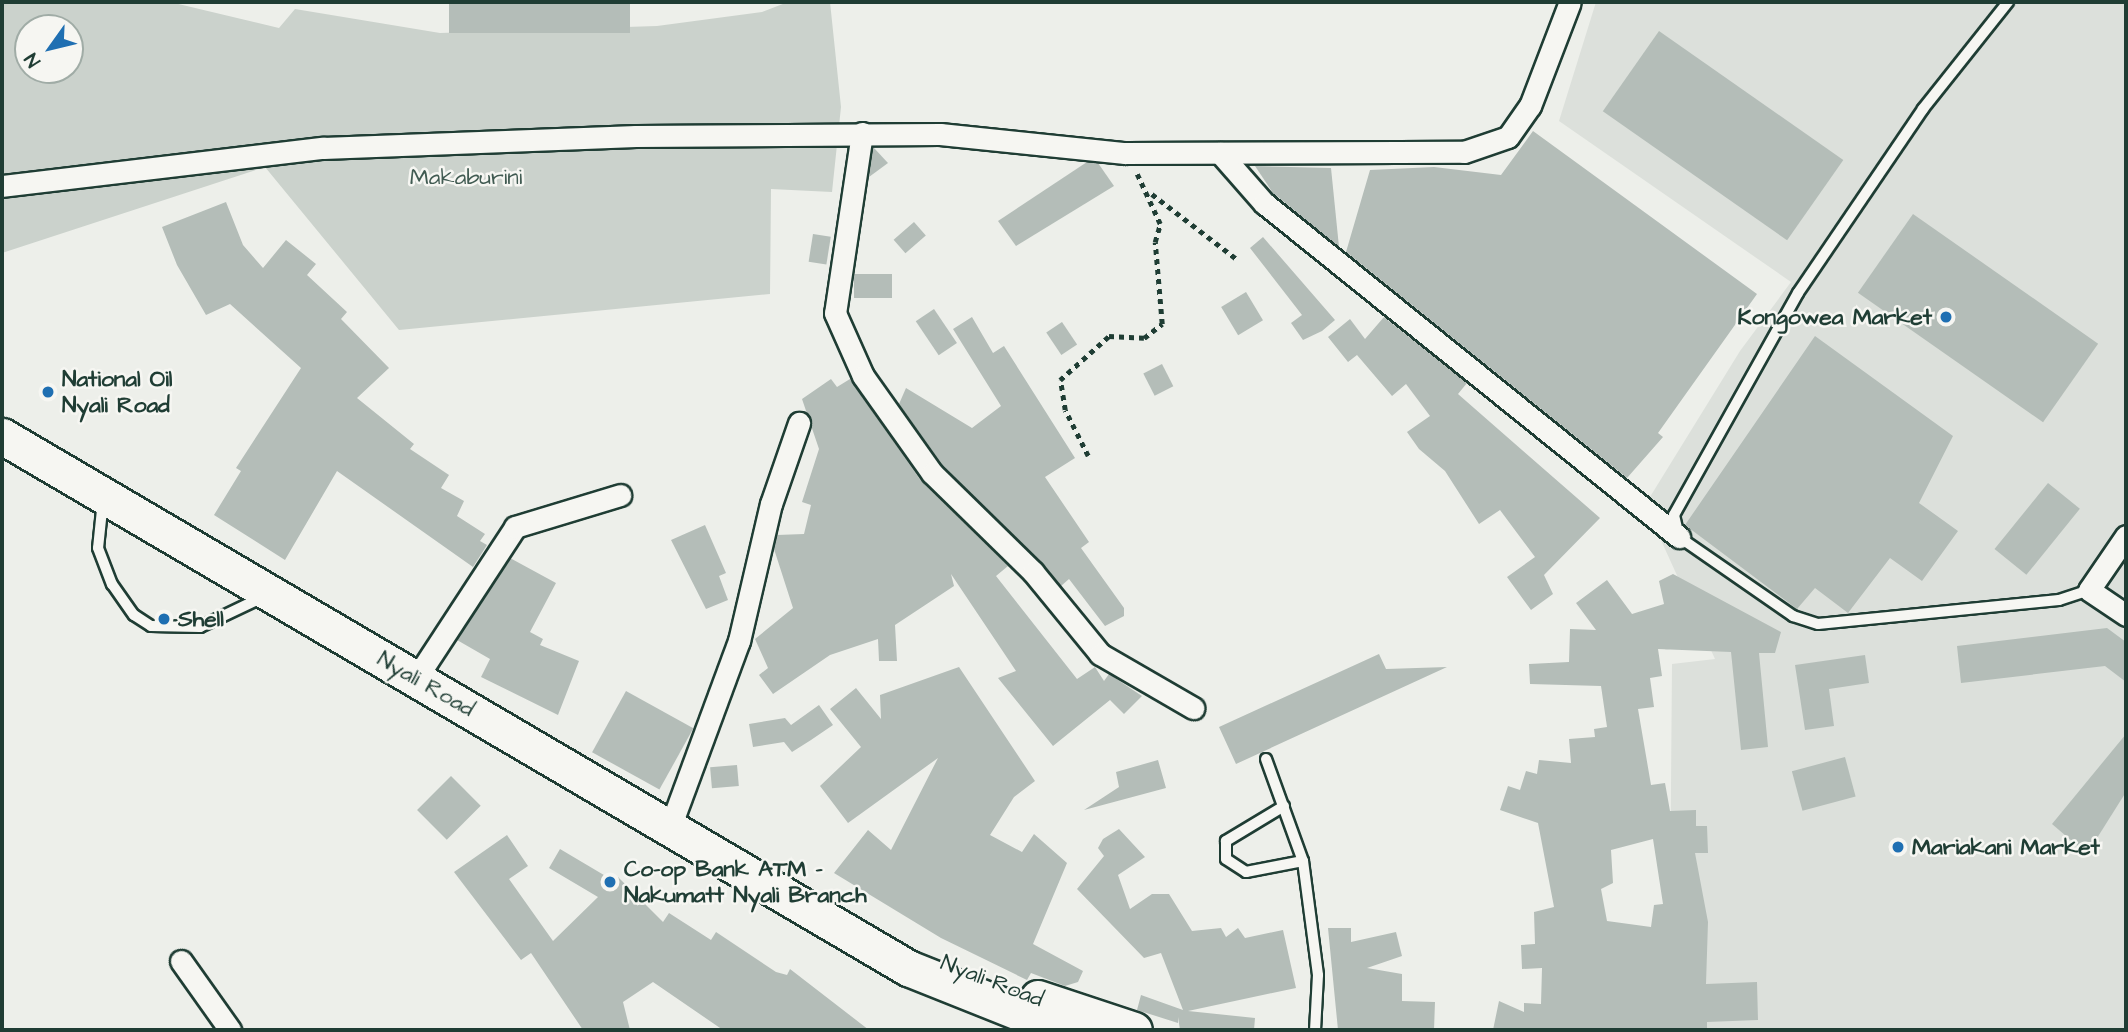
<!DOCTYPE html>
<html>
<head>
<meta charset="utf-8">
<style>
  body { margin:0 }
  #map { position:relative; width:2128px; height:1032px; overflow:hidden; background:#edefea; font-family:"Architects Daughter",sans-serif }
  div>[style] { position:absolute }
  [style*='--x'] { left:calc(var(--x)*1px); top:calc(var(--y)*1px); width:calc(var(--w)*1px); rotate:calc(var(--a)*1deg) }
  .built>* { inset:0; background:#dce0db }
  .green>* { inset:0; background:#cbd2cc }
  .building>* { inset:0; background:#b4bdb8; transform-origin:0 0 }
  .path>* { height:4.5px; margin-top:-2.25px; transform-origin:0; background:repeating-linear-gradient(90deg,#1f3d34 0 5px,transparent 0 10px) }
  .roads { filter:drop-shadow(2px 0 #1f3d34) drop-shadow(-2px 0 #1f3d34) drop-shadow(0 2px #1f3d34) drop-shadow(0 -2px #1f3d34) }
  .service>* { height:10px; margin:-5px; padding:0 5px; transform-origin:5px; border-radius:5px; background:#f6f6f2 }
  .minor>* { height:21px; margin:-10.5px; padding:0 10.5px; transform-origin:10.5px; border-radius:10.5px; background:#f6f6f2 }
  .trunk>* { height:35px; margin:-17.5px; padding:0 17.5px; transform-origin:17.5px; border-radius:17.5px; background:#f6f6f2 }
  .dots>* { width:19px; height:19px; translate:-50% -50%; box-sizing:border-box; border:4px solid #f6f6f2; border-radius:50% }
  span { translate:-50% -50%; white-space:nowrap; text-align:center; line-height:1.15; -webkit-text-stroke:5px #f6f6f2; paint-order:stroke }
  .park-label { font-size:23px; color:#415b52 }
  .poi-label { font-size:23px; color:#1f3d34; font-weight:700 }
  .right { translate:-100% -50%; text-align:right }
  .left { translate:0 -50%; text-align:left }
  .street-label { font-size:23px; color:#1f3d34 }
  .frame { position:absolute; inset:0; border:4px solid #1f3d34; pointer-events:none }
  .north { position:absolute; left:14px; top:14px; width:70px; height:70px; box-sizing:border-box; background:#f6f6f2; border:2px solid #a0aca6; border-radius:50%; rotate:236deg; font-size:19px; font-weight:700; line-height:28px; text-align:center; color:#1f3d34 }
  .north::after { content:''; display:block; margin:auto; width:24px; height:32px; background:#1f6fb2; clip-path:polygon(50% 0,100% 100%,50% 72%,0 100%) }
</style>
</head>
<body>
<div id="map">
  <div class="built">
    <i style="clip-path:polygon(1596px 2px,2126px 2px,2126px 590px,2108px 618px,2126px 629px,2126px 1030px,1669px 1030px,1672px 664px,1715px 659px,1645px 505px,1740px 351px,1791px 282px,1559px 121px)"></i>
  </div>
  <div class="green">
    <i style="clip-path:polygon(evenodd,2px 2px,170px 2px,279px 28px,295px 9px,440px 33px,657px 26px,762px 12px,788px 2px,830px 2px,841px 107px,832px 192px,771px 189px,770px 294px,399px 330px,265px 167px,2px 253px,2px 2px,28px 28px,70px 28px,70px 70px,28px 70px,28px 28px)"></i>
  </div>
  <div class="building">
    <i style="left:449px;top:2px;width:181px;height:31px"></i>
    <i style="left:1659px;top:31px;width:225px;height:98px;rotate:35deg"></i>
    <i style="clip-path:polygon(1533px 131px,1757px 294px,1658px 433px,1663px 437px,1627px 478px,1346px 252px,1370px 170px,1434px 167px,1501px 175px)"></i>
    <i style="clip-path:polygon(874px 148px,888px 163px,869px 177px,873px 148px)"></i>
    <i style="clip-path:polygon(1087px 162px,1098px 163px,1114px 186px,1016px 246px,998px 221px)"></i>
    <i style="clip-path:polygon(1255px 166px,1331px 168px,1339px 247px,1273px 193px)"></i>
    <i style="clip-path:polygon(226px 202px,243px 245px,263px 268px,286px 240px,316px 264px,307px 275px,347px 312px,341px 319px,389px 368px,357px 398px,414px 444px,410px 449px,449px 475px,441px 488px,464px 501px,457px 516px,485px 534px,480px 541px,487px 545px,473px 567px,337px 471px,285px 560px,214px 515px,241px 471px,236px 468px,301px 368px,230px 304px,206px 315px,177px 265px,162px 227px)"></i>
    <i style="left:1913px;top:214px;width:226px;height:96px;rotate:35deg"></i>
    <i style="left:914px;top:222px;width:18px;height:27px;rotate:49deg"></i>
    <i style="left:813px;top:234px;width:18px;height:28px;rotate:9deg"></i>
    <i style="clip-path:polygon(1263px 237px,1335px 320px,1322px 331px,1303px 340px,1291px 323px,1302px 315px,1250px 248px)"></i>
    <i style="left:854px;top:274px;width:38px;height:24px"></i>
    <i style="left:1246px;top:292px;width:33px;height:29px;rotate:59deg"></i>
    <i style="left:934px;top:309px;width:41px;height:22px;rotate:56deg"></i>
    <i style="clip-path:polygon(972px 317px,993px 353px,1004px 346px,1075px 458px,1045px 477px,1089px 542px,1081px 548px,1124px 608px,1124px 616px,1105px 626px,1069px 579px,1061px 586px,942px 464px,899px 404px,906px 388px,972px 428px,1001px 406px,953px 329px)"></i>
    <i style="clip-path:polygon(1384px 317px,1467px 383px,1458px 394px,1600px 518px,1544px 575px,1553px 594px,1531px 610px,1507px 577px,1535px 557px,1500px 510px,1479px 524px,1445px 471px,1419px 449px,1407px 432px,1430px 416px,1406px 384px,1392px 396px,1357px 355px,1348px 362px,1328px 337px,1350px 319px,1365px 339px)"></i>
    <i style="left:1062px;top:322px;width:27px;height:19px;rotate:56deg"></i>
    <i style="clip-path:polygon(1815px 336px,1953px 436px,1919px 503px,1958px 531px,1922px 581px,1890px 558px,1848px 613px,1815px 588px,1797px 609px,1685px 525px)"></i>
    <i style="left:1162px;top:364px;width:25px;height:21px;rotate:63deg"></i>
    <i style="clip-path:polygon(831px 379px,837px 387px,850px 379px,921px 481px,1008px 566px,996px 576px,1077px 679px,1095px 667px,1104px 681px,1109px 674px,1142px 696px,1124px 714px,1110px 700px,1053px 746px,998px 678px,1016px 671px,951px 574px,954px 586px,895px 625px,897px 661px,879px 661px,878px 639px,830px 655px,773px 694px,759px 675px,768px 668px,755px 639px,793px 608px,774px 549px,777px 535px,804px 534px,811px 505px,802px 502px,819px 449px,802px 399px)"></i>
    <i style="left:2048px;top:483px;width:41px;height:85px;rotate:39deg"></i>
    <i style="clip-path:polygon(705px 525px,726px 573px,719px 576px,728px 600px,706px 609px,671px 540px)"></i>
    <i style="clip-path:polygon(510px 558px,556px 583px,530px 632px,543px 639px,540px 645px,579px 661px,558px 715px,481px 677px,490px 659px,457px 640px)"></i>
    <i style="clip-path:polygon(evenodd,1673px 574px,1781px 632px,1775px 653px,1759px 653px,1768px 747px,1741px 750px,1731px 652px,1658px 649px,1662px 676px,1650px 678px,1654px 707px,1638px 709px,1651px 785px,1665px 783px,1670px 811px,1696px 810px,1696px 826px,1707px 826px,1708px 853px,1695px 853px,1708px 922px,1706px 984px,1757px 982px,1758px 1020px,1707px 1022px,1707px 1030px,1493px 1030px,1499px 1001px,1524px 1012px,1524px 1003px,1541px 1004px,1542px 968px,1522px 969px,1521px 945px,1535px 944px,1534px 912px,1554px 907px,1538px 823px,1500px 810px,1508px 786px,1520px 790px,1526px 771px,1537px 774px,1539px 760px,1571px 763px,1569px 739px,1595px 737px,1594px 729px,1607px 727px,1601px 686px,1530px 684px,1529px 664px,1569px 662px,1570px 629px,1596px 630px,1576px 603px,1607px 580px,1632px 614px,1664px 604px,1659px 581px,1673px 574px,1653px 839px,1663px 904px,1654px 905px,1651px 927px,1607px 921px,1601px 889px,1613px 883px,1611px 850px,1653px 839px)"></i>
    <i style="clip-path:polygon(2107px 628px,2126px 642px,2126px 682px,2105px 666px,1961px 683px,1957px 646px)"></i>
    <i style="clip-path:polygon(1379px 654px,1386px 669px,1447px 667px,1236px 764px,1219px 727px)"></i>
    <i style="clip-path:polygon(1865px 655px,1869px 683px,1829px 689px,1834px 726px,1805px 730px,1795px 665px)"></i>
    <i style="clip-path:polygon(959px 667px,1035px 781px,1014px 797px,990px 835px,1022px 852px,1034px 834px,1067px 863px,1033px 944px,1083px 971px,1078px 982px,1065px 986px,1031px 973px,1027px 980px,941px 938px,834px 873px,868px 830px,891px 850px,938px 758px,848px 823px,820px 786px,861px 747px,830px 709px,856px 688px,881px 719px,880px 695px)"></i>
    <i style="left:626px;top:691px;width:77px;height:70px;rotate:29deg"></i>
    <i style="clip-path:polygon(819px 705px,833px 725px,811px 740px,792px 752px,784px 742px,753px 747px,749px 724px,785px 718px,791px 725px)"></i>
    <i style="clip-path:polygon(2126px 734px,2126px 792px,2087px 854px,2052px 824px)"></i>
    <i style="left:1845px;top:757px;width:41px;height:55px;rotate:75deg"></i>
    <i style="clip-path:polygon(1158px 760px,1166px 788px,1084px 810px,1119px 787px,1116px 772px)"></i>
    <i style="left:737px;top:765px;width:21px;height:27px;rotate:85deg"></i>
    <i style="left:451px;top:776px;width:42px;height:48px;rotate:45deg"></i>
    <i style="clip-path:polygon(1119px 829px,1145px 857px,1118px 875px,1130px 909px,1152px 894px,1169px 894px,1192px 931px,1221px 928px,1226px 937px,1238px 928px,1245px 938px,1283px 930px,1296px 988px,1188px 1011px,1255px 1018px,1254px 1030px,1180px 1030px,1178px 1017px,1178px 1023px,1137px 1010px,1141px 995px,1183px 1010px,1161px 953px,1144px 958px,1077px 889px,1104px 856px,1098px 848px,1103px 839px)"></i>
    <i style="clip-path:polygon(507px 835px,528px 866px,509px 879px,553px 941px,598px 897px,549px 868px,560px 849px,614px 881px,618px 877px,663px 922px,669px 913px,711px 940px,716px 932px,776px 972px,787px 975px,790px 969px,869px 1030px,723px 1030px,653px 982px,623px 1002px,630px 1030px,583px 1030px,531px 953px,521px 960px,454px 872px)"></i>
    <i style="clip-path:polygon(1328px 928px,1351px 928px,1351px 942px,1396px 932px,1402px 956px,1367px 968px,1402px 974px,1402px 1001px,1435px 1002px,1434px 1030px,1338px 1030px)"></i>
  </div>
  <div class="path">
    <i style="--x:1152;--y:194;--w:108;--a:37.5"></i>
    <i style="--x:1088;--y:456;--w:51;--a:-116.6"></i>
    <i style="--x:1065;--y:410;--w:30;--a:-99"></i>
    <i style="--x:1060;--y:380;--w:66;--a:-41.9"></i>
    <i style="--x:1109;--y:336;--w:35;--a:3"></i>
    <i style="--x:1144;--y:338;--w:23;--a:-38"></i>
    <i style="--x:1162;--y:324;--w:82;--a:-94.9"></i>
    <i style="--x:1155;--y:242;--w:19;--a:-74"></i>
    <i style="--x:1160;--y:224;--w:55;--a:-114.7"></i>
  </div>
  <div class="roads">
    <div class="service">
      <i style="--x:2008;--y:2;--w:137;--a:128.5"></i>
      <i style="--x:1923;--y:109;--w:222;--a:124.2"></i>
      <i style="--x:1798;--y:293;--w:254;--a:119.2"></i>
      <i style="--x:1674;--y:515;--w:23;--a:77"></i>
      <i style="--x:1679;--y:537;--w:139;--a:34.7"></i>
      <i style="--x:1793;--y:616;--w:26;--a:18"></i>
      <i style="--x:1818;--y:624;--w:242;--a:-5.7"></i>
      <i style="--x:2059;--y:600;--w:32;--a:-18"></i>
      <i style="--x:103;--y:500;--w:48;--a:95.9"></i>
      <i style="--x:98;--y:548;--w:39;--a:69"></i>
      <i style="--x:112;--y:584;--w:38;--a:55"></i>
      <i style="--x:134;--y:615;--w:20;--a:33"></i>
      <i style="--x:151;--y:626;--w:49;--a:1.2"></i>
      <i style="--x:200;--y:627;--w:70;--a:-25.5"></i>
      <i style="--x:1266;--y:759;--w:109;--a:70.1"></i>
      <i style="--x:1303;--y:861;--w:115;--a:82.5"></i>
      <i style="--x:1318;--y:975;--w:55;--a:93.1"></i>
      <i style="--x:1284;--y:806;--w:68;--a:148.9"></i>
      <i style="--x:1226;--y:841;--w:18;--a:90"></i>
      <i style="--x:1226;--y:859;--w:24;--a:33"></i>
      <i style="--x:1246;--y:872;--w:58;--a:-10.9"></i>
    </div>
    <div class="minor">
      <i style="--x:862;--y:133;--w:182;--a:98.5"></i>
      <i style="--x:835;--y:313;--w:69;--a:66"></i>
      <i style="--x:863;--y:376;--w:119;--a:54.6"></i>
      <i style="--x:932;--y:473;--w:141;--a:44.4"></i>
      <i style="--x:1033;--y:572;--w:106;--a:50.7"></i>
      <i style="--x:1100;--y:654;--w:108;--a:30.1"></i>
      <i style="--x:1220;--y:153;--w:67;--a:48.7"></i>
      <i style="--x:1264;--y:203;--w:533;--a:38.83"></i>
      <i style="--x:2;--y:186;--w:323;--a:-6.8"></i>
      <i style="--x:323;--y:148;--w:313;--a:-2.2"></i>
      <i style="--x:636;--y:136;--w:304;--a:-0.4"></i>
      <i style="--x:940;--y:134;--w:186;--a:5.9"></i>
      <i style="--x:1125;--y:153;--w:339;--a:-0.2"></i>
      <i style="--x:1464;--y:152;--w:46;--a:-18.8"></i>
      <i style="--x:1508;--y:137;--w:38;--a:-55"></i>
      <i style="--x:1530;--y:106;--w:111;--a:-69"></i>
      <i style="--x:2126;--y:536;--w:65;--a:124.4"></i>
      <i style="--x:2089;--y:590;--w:45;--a:34"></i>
      <i style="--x:417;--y:677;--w:179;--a:-56.8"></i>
      <i style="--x:515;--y:527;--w:110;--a:-16.9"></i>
      <i style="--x:669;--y:830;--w:202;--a:-69.7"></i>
      <i style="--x:739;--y:641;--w:141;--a:-76.9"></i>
      <i style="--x:771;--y:504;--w:86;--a:-70.9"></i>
      <i style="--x:181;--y:961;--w:85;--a:54.6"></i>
    </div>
    <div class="trunk">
      <i style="--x:2;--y:436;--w:1051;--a:30.42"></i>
      <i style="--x:908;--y:968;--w:168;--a:21.7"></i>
      <i style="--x:1038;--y:998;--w:101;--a:18.4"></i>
    </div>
  </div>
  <div class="dots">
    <i style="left:1946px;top:317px;background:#1f6fb2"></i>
    <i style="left:48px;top:392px;background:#1f6fb2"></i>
    <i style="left:164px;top:619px;background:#1f6fb2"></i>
    <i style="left:1898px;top:847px;background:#1f6fb2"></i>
    <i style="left:610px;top:882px;background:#1f6fb2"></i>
  </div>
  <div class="park-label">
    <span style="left:466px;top:177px">Makaburini</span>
  </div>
  <div class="poi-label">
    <span class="right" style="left:1932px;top:317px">Kongowea Market</span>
    <span class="left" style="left:62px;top:392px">National Oil<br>Nyali Road</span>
    <span class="left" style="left:178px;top:619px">Shell</span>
    <span class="left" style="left:1912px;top:847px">Mariakani Market</span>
    <span class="left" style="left:624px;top:882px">Co-op Bank ATM -<br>Nakumatt Nyali Branch</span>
  </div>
  <div class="street-label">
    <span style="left:426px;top:684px;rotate:30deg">Nyali Road</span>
    <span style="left:992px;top:981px;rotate:21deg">Nyali Road</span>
  </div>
  <div class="frame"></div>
  <div class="north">N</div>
</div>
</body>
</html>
